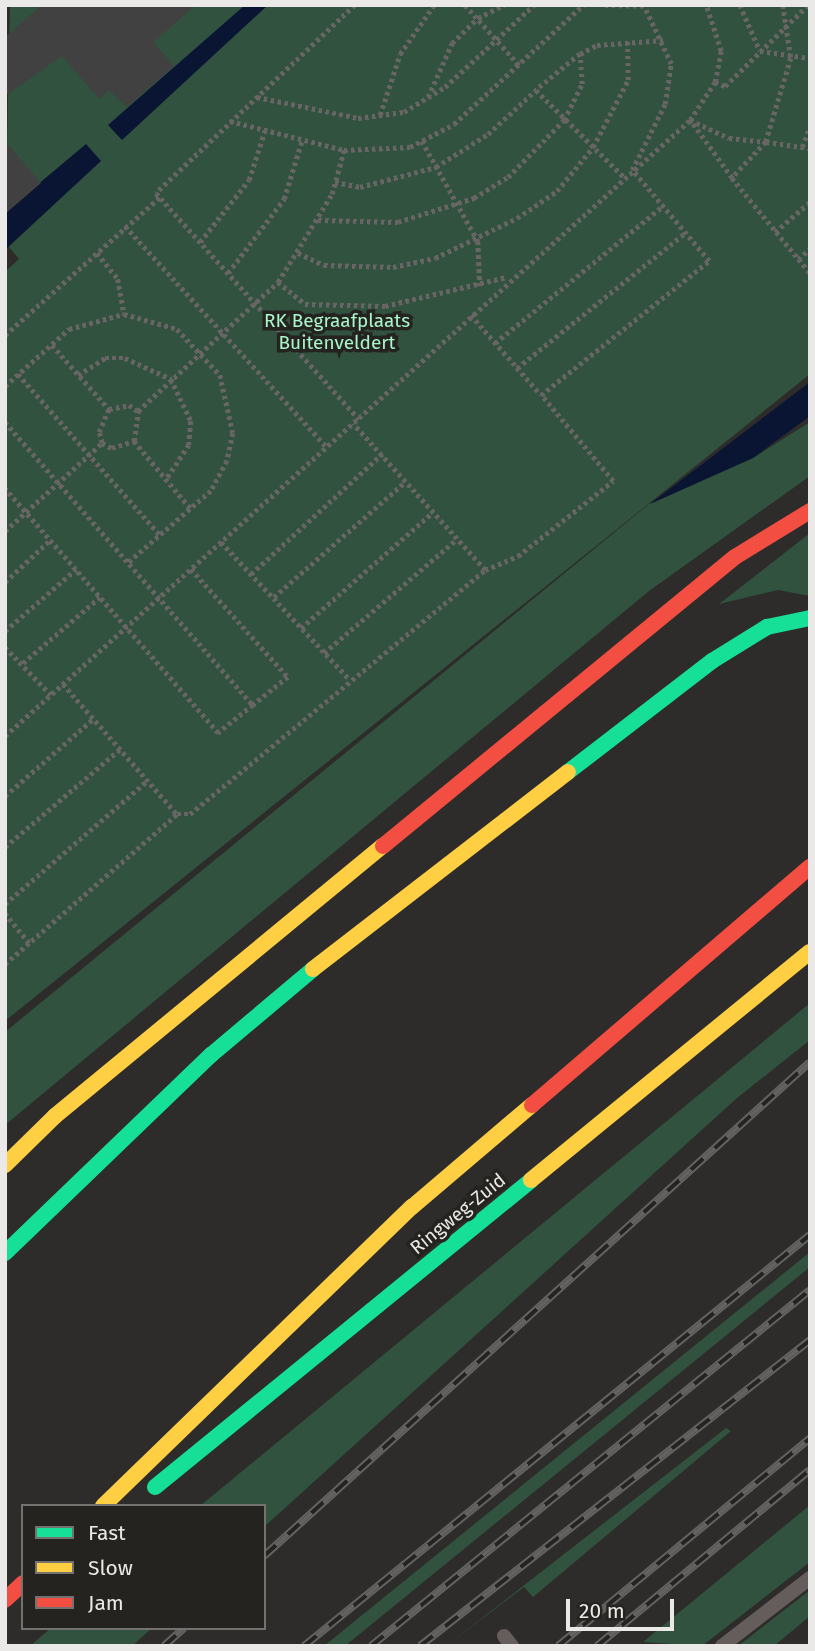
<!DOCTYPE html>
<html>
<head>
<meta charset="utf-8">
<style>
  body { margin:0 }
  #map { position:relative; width:815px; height:1651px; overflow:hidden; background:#2d2c2b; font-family:"Fira Sans",sans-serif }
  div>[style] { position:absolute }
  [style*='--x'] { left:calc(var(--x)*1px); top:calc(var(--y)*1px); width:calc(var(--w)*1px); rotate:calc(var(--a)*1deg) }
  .green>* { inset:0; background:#30523f }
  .water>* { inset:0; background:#091533 }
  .building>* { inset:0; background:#424141 }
  .path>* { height:4.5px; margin-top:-2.25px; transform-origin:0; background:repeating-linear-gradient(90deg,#686564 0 3.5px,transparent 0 7px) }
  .lane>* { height:14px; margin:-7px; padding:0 7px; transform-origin:7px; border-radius:7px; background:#655d5c }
  .fast>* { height:16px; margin:-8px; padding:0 8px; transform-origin:8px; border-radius:8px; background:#16e098 }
  .slow>* { height:16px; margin:-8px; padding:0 8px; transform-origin:8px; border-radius:8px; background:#ffcf43 }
  .jam>* { height:16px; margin:-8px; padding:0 8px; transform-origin:8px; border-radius:8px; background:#f24e42 }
  .rail>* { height:8px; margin-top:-4px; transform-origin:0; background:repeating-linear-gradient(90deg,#252320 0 16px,#646261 0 32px); box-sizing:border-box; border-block:2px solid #646261 }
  span { translate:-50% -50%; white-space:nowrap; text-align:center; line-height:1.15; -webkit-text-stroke:7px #252320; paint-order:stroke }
  .park-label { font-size:19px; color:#a8f6ca }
  .street-label { font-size:19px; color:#eae9e7 }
  .frame { position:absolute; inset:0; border:7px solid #eae9e7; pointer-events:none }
  .legend { position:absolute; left:21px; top:1504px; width:245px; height:126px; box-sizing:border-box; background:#252320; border:2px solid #747270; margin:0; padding:9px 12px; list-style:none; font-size:21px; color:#eae9e7 }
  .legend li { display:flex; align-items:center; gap:14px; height:35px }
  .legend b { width:35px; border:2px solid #747270 }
  .scale { position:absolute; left:566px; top:1599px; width:108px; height:32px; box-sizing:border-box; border:4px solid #eae9e7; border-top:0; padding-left:9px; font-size:21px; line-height:24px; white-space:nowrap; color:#eae9e7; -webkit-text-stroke:5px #252320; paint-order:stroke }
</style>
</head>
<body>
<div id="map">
  <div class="green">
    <i style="clip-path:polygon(10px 5px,810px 5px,810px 374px,5px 1021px,5px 272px,19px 259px,5px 242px)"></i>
    <i style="clip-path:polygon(810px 422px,810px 476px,649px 591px,5px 1125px,5px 1032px,649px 504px,753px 458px)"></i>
    <i style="clip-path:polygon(810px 533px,810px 596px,778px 590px,719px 604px)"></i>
    <i style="clip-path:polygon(810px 1003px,810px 1040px,737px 1098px,264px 1527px,264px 1506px,200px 1506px)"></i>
    <i style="clip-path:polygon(810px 1252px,810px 1267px,345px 1646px,324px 1646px)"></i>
    <i style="clip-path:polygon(726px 1428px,731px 1431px,533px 1597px,524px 1587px,446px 1646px)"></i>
    <i style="clip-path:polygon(810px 1505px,810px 1562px,702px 1646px,643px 1642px)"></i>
    <i style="clip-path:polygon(810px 1590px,810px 1616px,774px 1646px,738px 1646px)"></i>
    <i style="clip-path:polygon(51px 1628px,152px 1628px,132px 1646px,30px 1646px)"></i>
  </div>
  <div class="water">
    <i style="clip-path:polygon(245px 5px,268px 5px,122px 140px,108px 125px)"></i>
    <i style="clip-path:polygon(86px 144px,101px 161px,5px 250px,5px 212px)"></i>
    <i style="clip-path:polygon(810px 382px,810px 416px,753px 458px,650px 504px)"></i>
  </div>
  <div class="building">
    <i style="clip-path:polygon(42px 5px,196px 5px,153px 42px,174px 66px,127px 107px,109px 90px,99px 99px,62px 56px,5px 96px,5px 37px)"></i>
    <i style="clip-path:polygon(5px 141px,41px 183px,5px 214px)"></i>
  </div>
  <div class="path">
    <i style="--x:355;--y:5;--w:274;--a:136.6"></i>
    <i style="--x:156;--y:193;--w:304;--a:48.1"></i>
    <i style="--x:465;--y:5;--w:82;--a:48"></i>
    <i style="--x:605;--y:5;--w:39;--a:1"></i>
    <i style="--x:740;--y:5;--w:50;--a:66.5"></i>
    <i style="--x:760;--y:51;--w:50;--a:8"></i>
    <i style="--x:783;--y:5;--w:54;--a:81.4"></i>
    <i style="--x:791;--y:58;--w:88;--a:106.6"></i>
    <i style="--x:766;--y:142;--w:50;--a:133.4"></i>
    <i style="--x:732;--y:178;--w:72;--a:-125.9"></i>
    <i style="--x:690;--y:120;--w:43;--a:24.8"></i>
    <i style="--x:729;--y:138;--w:37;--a:6"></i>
    <i style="--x:766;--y:142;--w:44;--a:7.8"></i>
    <i style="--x:580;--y:54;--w:19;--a:-28"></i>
    <i style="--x:597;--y:45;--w:67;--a:-4.3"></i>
    <i style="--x:715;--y:82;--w:11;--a:22"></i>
    <i style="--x:725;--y:86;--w:116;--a:-44.3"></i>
    <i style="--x:257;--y:97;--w:103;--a:11.7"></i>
    <i style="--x:358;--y:118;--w:46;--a:-7.4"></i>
    <i style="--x:404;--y:112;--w:48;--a:-31.4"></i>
    <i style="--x:445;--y:87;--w:121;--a:-42.7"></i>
    <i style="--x:428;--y:97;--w:59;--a:-66"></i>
    <i style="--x:452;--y:43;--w:36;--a:-44"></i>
    <i style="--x:478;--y:18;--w:29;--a:-27"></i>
    <i style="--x:380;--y:115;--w:64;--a:-71.8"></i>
    <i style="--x:400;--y:54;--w:60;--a:-55.2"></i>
    <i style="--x:230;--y:121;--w:118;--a:14.3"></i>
    <i style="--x:344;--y:150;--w:66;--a:-2.6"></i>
    <i style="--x:410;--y:147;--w:50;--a:-27.6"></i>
    <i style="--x:454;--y:124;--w:176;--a:-42.7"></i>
    <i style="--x:422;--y:141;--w:115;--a:60.8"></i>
    <i style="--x:478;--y:241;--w:45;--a:87.5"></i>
    <i style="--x:802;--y:147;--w:22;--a:-69"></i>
    <i style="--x:732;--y:178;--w:123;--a:50.6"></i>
    <i style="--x:335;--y:182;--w:25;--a:11"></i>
    <i style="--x:360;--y:187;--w:79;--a:-14.7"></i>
    <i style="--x:436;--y:167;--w:62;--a:-32.4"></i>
    <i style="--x:488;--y:134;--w:65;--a:-42.5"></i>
    <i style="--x:536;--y:90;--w:124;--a:44.7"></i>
    <i style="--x:318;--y:220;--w:80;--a:1.4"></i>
    <i style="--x:398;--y:222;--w:80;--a:-17.5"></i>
    <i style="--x:474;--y:198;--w:40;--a:-32"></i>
    <i style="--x:508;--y:177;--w:80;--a:-45.5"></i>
    <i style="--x:564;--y:120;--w:40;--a:-63.4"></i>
    <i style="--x:582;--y:84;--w:30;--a:-94"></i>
    <i style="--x:580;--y:54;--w:57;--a:140.7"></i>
    <i style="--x:125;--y:226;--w:299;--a:47.6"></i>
    <i style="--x:775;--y:232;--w:46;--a:-40.6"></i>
    <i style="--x:200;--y:242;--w:79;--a:-51.7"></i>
    <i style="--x:249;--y:180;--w:52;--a:-72.3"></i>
    <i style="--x:97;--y:253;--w:33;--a:51"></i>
    <i style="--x:118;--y:279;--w:36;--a:80"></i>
    <i style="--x:298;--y:253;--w:29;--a:25"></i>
    <i style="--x:324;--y:265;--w:69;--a:1.7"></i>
    <i style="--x:393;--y:267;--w:43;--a:-12.1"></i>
    <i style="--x:435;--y:258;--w:91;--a:-26"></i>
    <i style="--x:517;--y:218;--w:48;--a:-34"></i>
    <i style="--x:557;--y:191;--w:57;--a:-50.7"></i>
    <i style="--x:593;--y:147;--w:76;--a:-62.4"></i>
    <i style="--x:628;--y:80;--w:39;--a:-91"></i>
    <i style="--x:798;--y:259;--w:16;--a:-40"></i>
    <i style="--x:228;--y:273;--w:93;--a:-52.9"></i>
    <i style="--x:284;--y:199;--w:62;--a:-73"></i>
    <i style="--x:278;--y:282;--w:35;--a:39"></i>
    <i style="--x:305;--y:304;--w:80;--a:1.4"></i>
    <i style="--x:385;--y:306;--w:125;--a:-13.4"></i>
    <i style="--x:471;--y:315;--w:106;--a:48.8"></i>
    <i style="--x:541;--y:395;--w:215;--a:-38.6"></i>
    <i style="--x:709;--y:261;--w:119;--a:-130.2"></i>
    <i style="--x:632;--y:170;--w:74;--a:-63.4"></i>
    <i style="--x:665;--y:104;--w:40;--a:-81.5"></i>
    <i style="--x:671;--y:64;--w:64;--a:-115"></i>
    <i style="--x:5;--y:335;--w:208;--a:-41.7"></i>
    <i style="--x:495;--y:343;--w:217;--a:-39.2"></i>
    <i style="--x:52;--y:345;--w:86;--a:48.3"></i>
    <i style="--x:517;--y:368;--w:216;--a:-38.8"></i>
    <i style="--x:18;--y:374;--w:216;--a:48.6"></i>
    <i style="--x:78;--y:375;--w:32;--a:-32"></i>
    <i style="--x:105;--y:358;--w:20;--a:0"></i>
    <i style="--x:125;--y:358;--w:51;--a:24.5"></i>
    <i style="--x:171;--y:379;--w:47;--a:64.5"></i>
    <i style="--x:191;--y:421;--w:24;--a:95"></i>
    <i style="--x:189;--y:445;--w:42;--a:123.3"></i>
    <i style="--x:5;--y:386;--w:86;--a:-41.7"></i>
    <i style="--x:69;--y:329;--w:57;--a:-15.3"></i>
    <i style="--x:124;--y:314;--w:55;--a:15.8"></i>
    <i style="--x:177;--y:329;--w:63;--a:46.9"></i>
    <i style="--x:220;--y:375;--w:59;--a:77.4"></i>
    <i style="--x:233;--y:433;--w:29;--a:102"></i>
    <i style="--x:227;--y:461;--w:34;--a:118"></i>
    <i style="--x:211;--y:491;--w:110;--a:139.1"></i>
    <i style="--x:5;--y:422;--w:376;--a:48.8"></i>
    <i style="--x:253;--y:705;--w:45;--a:141.3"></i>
    <i style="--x:218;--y:733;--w:324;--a:-131.1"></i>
    <i style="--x:134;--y:441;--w:90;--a:50"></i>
    <i style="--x:102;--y:443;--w:11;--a:27"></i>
    <i style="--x:112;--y:448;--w:23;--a:-18"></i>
    <i style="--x:134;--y:441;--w:30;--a:-82"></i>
    <i style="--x:5;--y:531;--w:131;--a:-42.2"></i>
    <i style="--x:102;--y:443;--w:11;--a:-105"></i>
    <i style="--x:99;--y:432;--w:25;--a:-67"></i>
    <i style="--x:109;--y:409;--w:20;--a:-11"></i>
    <i style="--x:129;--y:405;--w:11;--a:34"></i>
    <i style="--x:138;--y:411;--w:190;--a:-42.7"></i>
    <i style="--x:278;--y:282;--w:103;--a:-58.5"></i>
    <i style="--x:332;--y:194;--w:46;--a:-74.7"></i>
    <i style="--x:221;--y:542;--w:187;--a:46.9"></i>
    <i style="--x:191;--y:569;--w:145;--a:48.1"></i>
    <i style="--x:288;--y:677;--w:45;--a:141.3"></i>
    <i style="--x:485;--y:570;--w:36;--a:-23"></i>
    <i style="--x:518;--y:556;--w:121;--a:-38.3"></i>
    <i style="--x:613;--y:481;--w:112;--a:-129.9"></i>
    <i style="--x:251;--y:574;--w:178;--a:-42.5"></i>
    <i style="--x:5;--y:582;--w:60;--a:-43"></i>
    <i style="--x:274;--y:597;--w:174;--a:-41.3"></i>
    <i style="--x:301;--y:628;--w:174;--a:-41.3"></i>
    <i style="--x:5;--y:631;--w:94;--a:-41.1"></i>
    <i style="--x:5;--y:647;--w:66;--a:46.2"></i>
    <i style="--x:324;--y:653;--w:174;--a:-40.6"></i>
    <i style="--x:23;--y:663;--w:101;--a:-40.6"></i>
    <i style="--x:63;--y:684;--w:173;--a:48.8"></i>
    <i style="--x:5;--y:736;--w:921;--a:-41.96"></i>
    <i style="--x:690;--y:120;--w:45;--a:-56.7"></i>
    <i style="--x:715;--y:82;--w:32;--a:-79"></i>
    <i style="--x:721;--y:51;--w:48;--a:-108.1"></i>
    <i style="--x:5;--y:796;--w:118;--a:-41.2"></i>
    <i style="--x:5;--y:847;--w:151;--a:-40.4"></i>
    <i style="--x:5;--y:904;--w:189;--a:-40.9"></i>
    <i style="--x:5;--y:913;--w:40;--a:51"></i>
    <i style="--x:5;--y:964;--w:228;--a:-41.1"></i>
    <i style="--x:177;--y:814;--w:13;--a:0"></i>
    <i style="--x:190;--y:814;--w:383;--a:-39.6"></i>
    <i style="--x:485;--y:570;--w:197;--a:-132.1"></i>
  </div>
  <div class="lane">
    <i style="--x:504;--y:1636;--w:13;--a:51"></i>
    <i style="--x:722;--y:1646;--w:111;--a:-37.7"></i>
  </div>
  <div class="fast">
    <i style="--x:568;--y:772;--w:182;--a:-37.6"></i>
    <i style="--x:712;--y:661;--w:65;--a:-31.7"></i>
    <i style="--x:767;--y:627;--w:44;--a:-11.8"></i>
    <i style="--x:5;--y:1253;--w:286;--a:-43.9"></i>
    <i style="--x:211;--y:1055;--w:133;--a:-40.1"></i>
    <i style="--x:155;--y:1487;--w:485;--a:-39.2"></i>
  </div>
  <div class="slow">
    <i style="--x:313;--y:969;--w:322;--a:-37.7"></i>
    <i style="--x:5;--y:1165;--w:70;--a:-44.4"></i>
    <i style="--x:55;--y:1116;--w:425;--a:-39.5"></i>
    <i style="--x:531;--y:1180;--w:360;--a:-39.3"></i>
    <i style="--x:103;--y:1506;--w:430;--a:-44.1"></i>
    <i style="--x:412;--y:1207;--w:157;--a:-40.4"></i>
  </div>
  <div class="jam">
    <i style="--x:383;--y:846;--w:455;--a:-39.4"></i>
    <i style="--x:735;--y:557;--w:88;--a:-31.5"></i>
    <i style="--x:532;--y:1105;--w:366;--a:-40.6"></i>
    <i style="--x:5;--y:1600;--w:25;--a:-43"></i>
  </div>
  <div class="rail">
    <i style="--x:264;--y:1556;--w:736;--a:-42.14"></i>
    <i style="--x:164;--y:1646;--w:27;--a:-42"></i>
    <i style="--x:304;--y:1646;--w:652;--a:-39.09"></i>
    <i style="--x:371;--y:1646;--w:565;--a:-39.04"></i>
    <i style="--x:420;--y:1646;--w:496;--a:-38.1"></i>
    <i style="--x:558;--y:1646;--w:327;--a:-39.5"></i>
    <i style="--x:597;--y:1646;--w:276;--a:-39.6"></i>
  </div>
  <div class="park-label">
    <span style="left:337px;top:332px">RK Begraafplaats<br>Buitenveldert</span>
  </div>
  <div class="street-label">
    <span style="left:458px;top:1214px;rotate:-39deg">Ringweg-Zuid</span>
  </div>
  <div class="frame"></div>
  <ul class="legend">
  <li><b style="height:9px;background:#16e098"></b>Fast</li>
  <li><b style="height:9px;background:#ffcf43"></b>Slow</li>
  <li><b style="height:9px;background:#f24e42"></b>Jam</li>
  </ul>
  <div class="scale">20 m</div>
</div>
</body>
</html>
